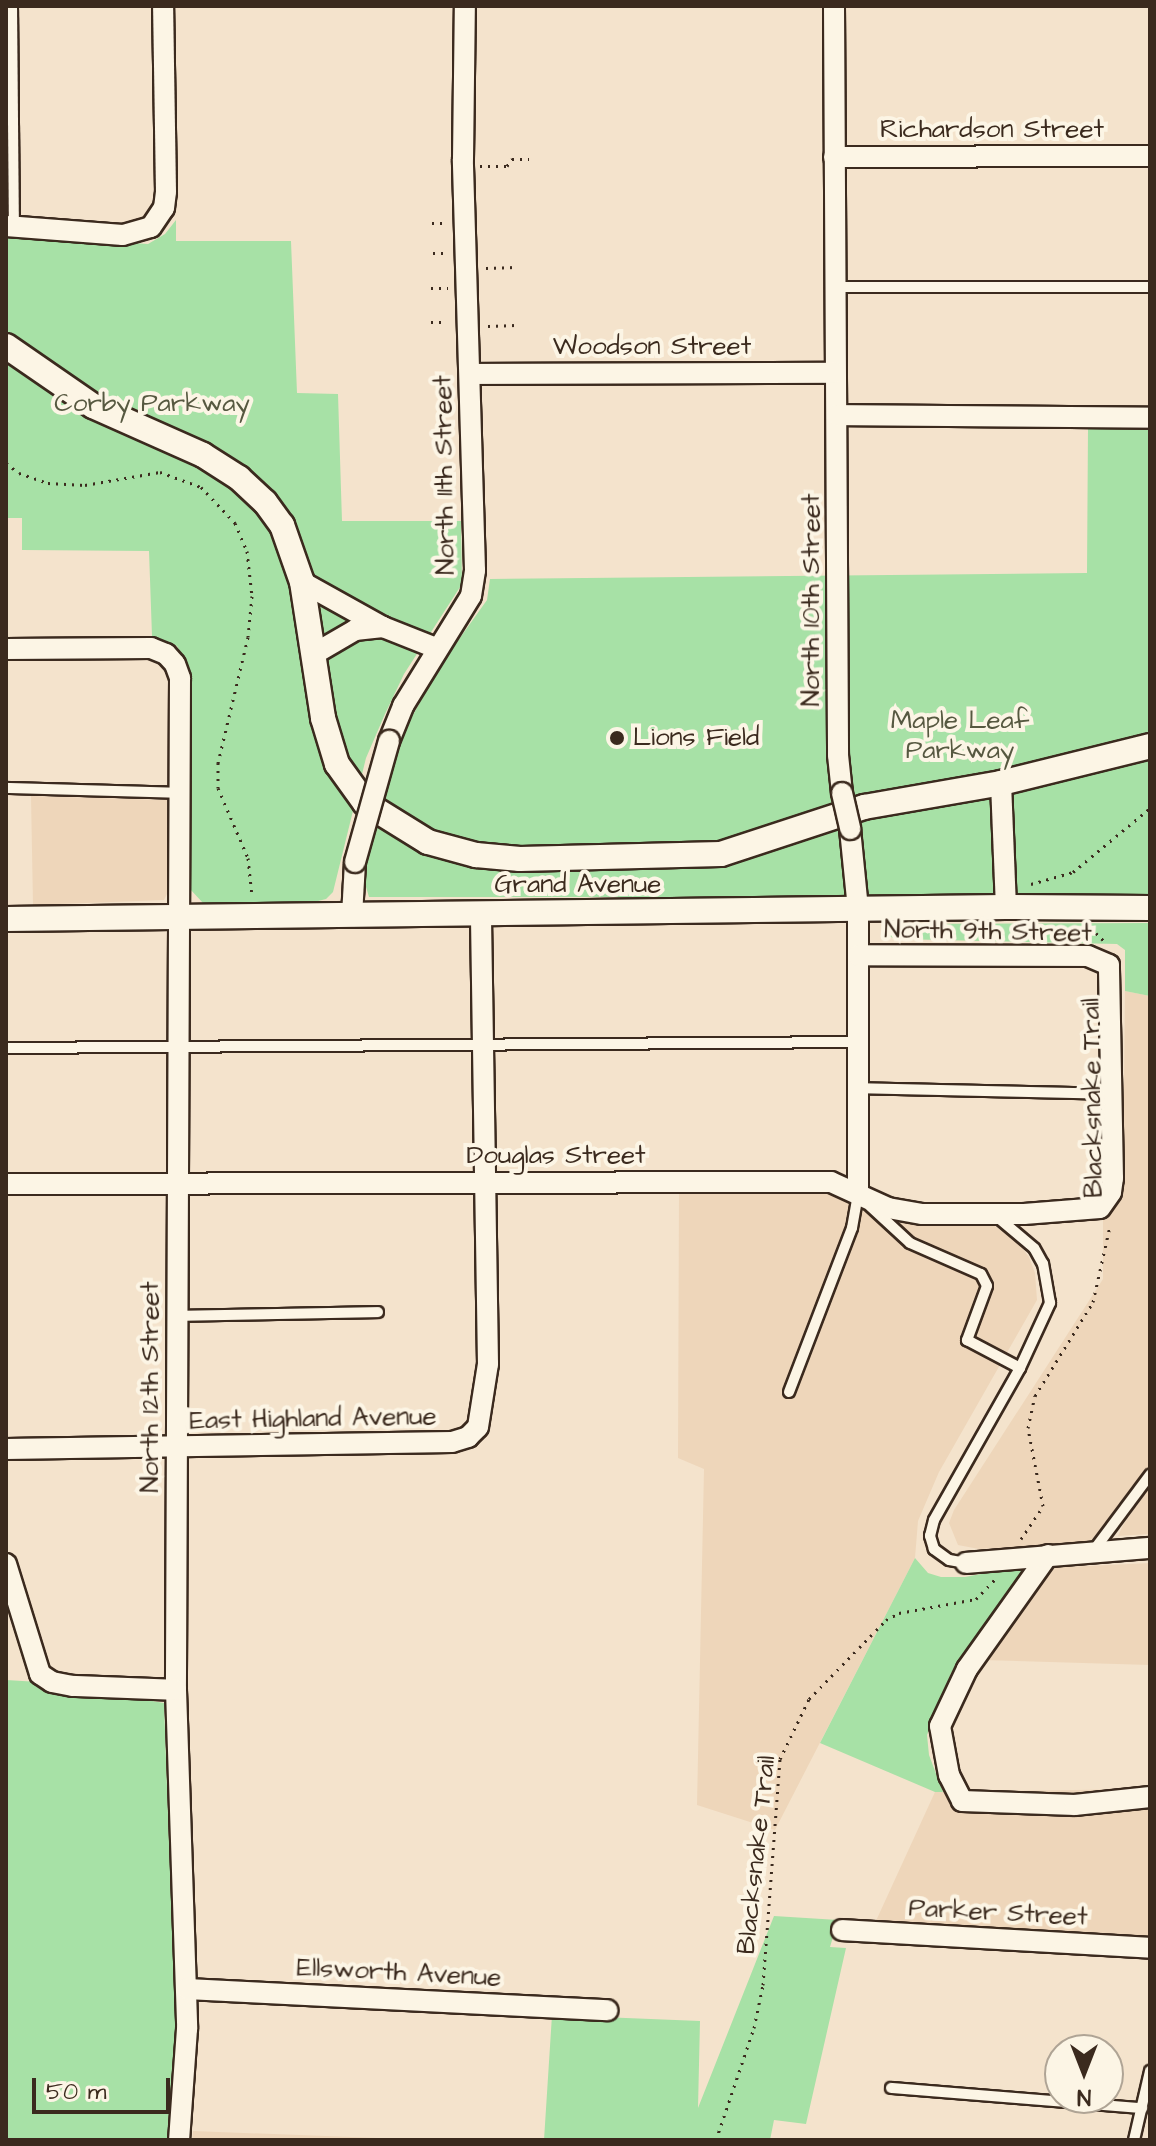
<!DOCTYPE html>
<html>
<head>
<meta charset="utf-8">
<style>
  body { margin:0 }
  #map { position:relative; width:1156px; height:2146px; overflow:hidden; background:#f4e3cc; font-family:"Architects Daughter",sans-serif }
  div>[style] { position:absolute }
  [style*='--x'] { left:calc(var(--x)*1px); top:calc(var(--y)*1px); width:calc(var(--w)*1px); rotate:calc(var(--a)*1deg) }
  .built>* { inset:0; background:#eed6ba }
  .green>* { inset:0; background:#a7e1a6 }
  .path>* { height:3px; margin-top:-1.5px; transform-origin:0; background:repeating-linear-gradient(90deg,#3b2a1e 0 2px,transparent 0 8px) }
  .roads { filter:drop-shadow(2px 0 #3b2a1e) drop-shadow(-2px 0 #3b2a1e) drop-shadow(0 2px #3b2a1e) drop-shadow(0 -2px #3b2a1e) }
  .service>* { height:10px; margin:-5px; padding:0 5px; transform-origin:5px; border-radius:5px; background:#fcf5e5 }
  .minor>* { height:20px; margin:-10px; padding:0 10px; transform-origin:10px; border-radius:10px; background:#fcf5e5 }
  .tertiary>* { height:24px; margin:-12px; padding:0 12px; transform-origin:12px; border-radius:12px; background:#fcf5e5 }
  .bridges { filter:drop-shadow(2px 0 #3b2a1e) drop-shadow(-2px 0 #3b2a1e) drop-shadow(0 2px #3b2a1e) drop-shadow(0 -2px #3b2a1e) }
  .minor-bridge>* { height:20px; margin:-10px; padding:0 10px; transform-origin:10px; border-radius:10px; background:#fcf5e5 }
  .dots>* { width:22px; height:22px; translate:-50% -50%; box-sizing:border-box; border:4px solid #fcf5e5; border-radius:50% }
  span { translate:-50% -50%; white-space:nowrap; text-align:center; line-height:1.15; -webkit-text-stroke:8px #fcf5e5; paint-order:stroke }
  .street-label { font-size:26px; color:#3b2a1e }
  .park-label { font-size:26px; color:#565840 }
  .poi-label { font-size:26px; color:#3b2a1e }
  .left { translate:0 -50%; text-align:left }
  .frame { position:absolute; inset:0; border:8px solid #3b2a1e; pointer-events:none }
  .north { position:absolute; left:1044px; top:2034px; width:80px; height:80px; box-sizing:border-box; background:#fcf5e5; border:2px solid #afa495; border-radius:50%; rotate:180deg; font-size:22px; font-weight:700; line-height:32px; text-align:center; color:#3b2a1e }
  .north::after { content:''; display:block; margin:auto; width:28px; height:36px; background:#3b2a1e; clip-path:polygon(50% 0,100% 100%,50% 72%,0 100%) }
  .scale { position:absolute; left:32px; top:2078px; width:138px; height:36px; box-sizing:border-box; border:4px solid #3b2a1e; border-top:0; padding-left:10px; font-size:24px; line-height:28px; white-space:nowrap; color:#3b2a1e; -webkit-text-stroke:6px #fcf5e5; paint-order:stroke }
</style>
</head>
<body>
<div id="map">
  <div class="built">
    <i style="clip-path:polygon(31px 796px,167px 800px,167px 894px,164px 900px,33px 905px)"></i>
    <i style="clip-path:polygon(1125px 991px,1150px 996px,1150px 1465px,1089px 1543px,979px 1549px,958px 1545px,949px 1523px,954px 1510px,1103px 1279px,1103px 1219px,1117px 1201px,1123px 1182px)"></i>
    <i style="clip-path:polygon(679px 1189px,835px 1189px,995px 1226px,1020px 1245px,1029px 1257px,1035px 1273px,1037px 1300px,939px 1472px,918px 1521px,915px 1558px,775px 1830px,697px 1805px,704px 1469px,678px 1458px)"></i>
    <i style="clip-path:polygon(1150px 1487px,1150px 1534px,1118px 1536px,1123px 1525px)"></i>
    <i style="clip-path:polygon(1150px 1563px,1150px 1665px,982px 1660px,1046px 1568px)"></i>
    <i style="clip-path:polygon(1150px 1789px,1150px 1939px,875px 1923px,935px 1792px)"></i>
    <i style="clip-path:polygon(193px 2131px,430px 2140px,192px 2140px)"></i>
  </div>
  <div class="green">
    <i style="clip-path:polygon(176px 220px,176px 241px,291px 241px,297px 393px,338px 394px,342px 521px,461px 521px,462px 584px,404px 674px,385px 714px,366px 758px,333px 892px,326px 899px,314px 902px,203px 903px,190px 889px,190px 680px,186px 663px,177px 646px,152px 636px,149px 551px,22px 550px,22px 518px,6px 518px,6px 234px,148px 244px,165px 234px)"></i>
    <i style="clip-path:polygon(1088px 428px,1150px 429px,1150px 897px,369px 897px,364px 880px,369px 840px,385px 783px,409px 722px,442px 663px,487px 600px,490px 579px,1087px 573px)"></i>
    <i style="clip-path:polygon(1150px 923px,1150px 996px,1125px 991px,1125px 950px,1117px 944px,895px 939px,889px 936px,889px 930px,896px 924px)"></i>
    <i style="clip-path:polygon(915px 1558px,928px 1573px,941px 1577px,965px 1577px,1029px 1565px,951px 1673px,927px 1735px,929px 1755px,943px 1792px,935px 1792px,820px 1743px)"></i>
    <i style="clip-path:polygon(6px 1680px,39px 1682px,164px 1703px,176px 2036px,167px 2140px,6px 2140px)"></i>
    <i style="clip-path:polygon(774px 1916px,838px 1920px,830px 1947px,846px 1948px,806px 2124px,774px 2120px,770px 2140px,544px 2140px,552px 2015px,700px 2021px,698px 2108px)"></i>
  </div>
  <div class="path">
    <i style="--x:480;--y:166;--w:27;--a:0"></i>
    <i style="--x:507;--y:166;--w:9;--a:-54"></i>
    <i style="--x:512;--y:159;--w:17;--a:0"></i>
    <i style="--x:432;--y:223;--w:12;--a:0"></i>
    <i style="--x:433;--y:253;--w:12;--a:0"></i>
    <i style="--x:486;--y:268;--w:32;--a:-2"></i>
    <i style="--x:431;--y:288;--w:17;--a:0"></i>
    <i style="--x:431;--y:322;--w:16;--a:0"></i>
    <i style="--x:488;--y:326;--w:28;--a:-2"></i>
    <i style="--x:6;--y:463;--w:16;--a:38"></i>
    <i style="--x:19;--y:473;--w:31;--a:19"></i>
    <i style="--x:48;--y:483;--w:37;--a:3"></i>
    <i style="--x:85;--y:485;--w:76;--a:-9.8"></i>
    <i style="--x:160;--y:472;--w:44;--a:20.1"></i>
    <i style="--x:201;--y:487;--w:50;--a:46.6"></i>
    <i style="--x:235;--y:523;--w:30;--a:67"></i>
    <i style="--x:247;--y:551;--w:45;--a:83.7"></i>
    <i style="--x:252;--y:596;--w:41;--a:95.6"></i>
    <i style="--x:248;--y:637;--w:130;--a:103.4"></i>
    <i style="--x:218;--y:763;--w:25;--a:90"></i>
    <i style="--x:218;--y:788;--w:76;--a:66.8"></i>
    <i style="--x:248;--y:858;--w:36;--a:84"></i>
    <i style="--x:1031;--y:884;--w:44;--a:-15.9"></i>
    <i style="--x:1073;--y:872;--w:100;--a:-39.7"></i>
    <i style="--x:1021;--y:927;--w:6;--a:90"></i>
    <i style="--x:1021;--y:933;--w:75;--a:0"></i>
    <i style="--x:1096;--y:933;--w:14;--a:45"></i>
    <i style="--x:1021;--y:1539;--w:40;--a:-56"></i>
    <i style="--x:1043;--y:1506;--w:79;--a:-100.9"></i>
    <i style="--x:1028;--y:1428;--w:33;--a:-78"></i>
    <i style="--x:1035;--y:1396;--w:110;--a:-58.3"></i>
    <i style="--x:1093;--y:1302;--w:78;--a:-77.4"></i>
    <i style="--x:716;--y:2140;--w:118;--a:-71.3"></i>
    <i style="--x:754;--y:2028;--w:44;--a:-78.2"></i>
    <i style="--x:763;--y:1985;--w:227;--a:-85.7"></i>
    <i style="--x:780;--y:1759;--w:67;--a:-64.2"></i>
    <i style="--x:809;--y:1699;--w:110;--a:-45.7"></i>
    <i style="--x:886;--y:1620;--w:15;--a:-28"></i>
    <i style="--x:899;--y:1613;--w:78;--a:-10.3"></i>
    <i style="--x:976;--y:1599;--w:28;--a:-46"></i>
  </div>
  <div class="roads">
    <div class="service">
      <i style="--x:12;--y:6;--w:220;--a:89.5"></i>
      <i style="--x:835;--y:287;--w:315;--a:0"></i>
      <i style="--x:6;--y:788;--w:174;--a:1.6"></i>
      <i style="--x:6;--y:1048;--w:850;--a:-0.4"></i>
      <i style="--x:856;--y:1088;--w:257;--a:1.3"></i>
      <i style="--x:870;--y:1206;--w:54;--a:42.8"></i>
      <i style="--x:910;--y:1243;--w:77;--a:23.6"></i>
      <i style="--x:981;--y:1274;--w:13;--a:63"></i>
      <i style="--x:987;--y:1286;--w:58;--a:110.3"></i>
      <i style="--x:967;--y:1340;--w:60;--a:27.8"></i>
      <i style="--x:177;--y:1316;--w:201;--a:-1.1"></i>
      <i style="--x:789;--y:1392;--w:176;--a:-69"></i>
      <i style="--x:852;--y:1228;--w:35;--a:-80"></i>
      <i style="--x:1094;--y:1550;--w:94;--a:-53.3"></i>
      <i style="--x:966;--y:1563;--w:17;--a:-170"></i>
      <i style="--x:949;--y:1560;--w:19;--a:-144"></i>
      <i style="--x:934;--y:1549;--w:14;--a:-107"></i>
      <i style="--x:930;--y:1536;--w:16;--a:-76"></i>
      <i style="--x:934;--y:1520;--w:175;--a:-60.5"></i>
      <i style="--x:1020;--y:1368;--w:72;--a:-65.2"></i>
      <i style="--x:1050;--y:1303;--w:40;--a:-100"></i>
      <i style="--x:1043;--y:1264;--w:18;--a:-119"></i>
      <i style="--x:1034;--y:1248;--w:51;--a:-139.8"></i>
      <i style="--x:891;--y:2088;--w:252;--a:4.6"></i>
      <i style="--x:1134;--y:2140;--w:71;--a:-76.9"></i>
    </div>
    <div class="minor">
      <i style="--x:834;--y:6;--w:749;--a:89.69"></i>
      <i style="--x:838;--y:755;--w:38;--a:84"></i>
      <i style="--x:834;--y:157;--w:316;--a:-0.2"></i>
      <i style="--x:6;--y:226;--w:117;--a:4.4"></i>
      <i style="--x:123;--y:235;--w:29;--a:-16"></i>
      <i style="--x:151;--y:227;--w:23;--a:-56"></i>
      <i style="--x:164;--y:208;--w:16;--a:-83"></i>
      <i style="--x:166;--y:192;--w:186;--a:-90.9"></i>
      <i style="--x:470;--y:374;--w:365;--a:-0.2"></i>
      <i style="--x:837;--y:415;--w:313;--a:0.5"></i>
      <i style="--x:302;--y:582;--w:93;--a:29.1"></i>
      <i style="--x:383;--y:627;--w:57;--a:21.6"></i>
      <i style="--x:6;--y:649;--w:145;--a:-0.4"></i>
      <i style="--x:151;--y:648;--w:16;--a:22"></i>
      <i style="--x:166;--y:654;--w:13;--a:48"></i>
      <i style="--x:175;--y:664;--w:15;--a:70"></i>
      <i style="--x:180;--y:678;--w:1012;--a:90.23"></i>
      <i style="--x:176;--y:1690;--w:339;--a:88.1"></i>
      <i style="--x:187;--y:2029;--w:111;--a:94.1"></i>
      <i style="--x:314;--y:654;--w:48;--a:-30.3"></i>
      <i style="--x:355;--y:630;--w:28;--a:-6"></i>
      <i style="--x:389;--y:741;--w:38;--a:-68"></i>
      <i style="--x:403;--y:706;--w:129;--a:-58.3"></i>
      <i style="--x:471;--y:596;--w:26;--a:-81"></i>
      <i style="--x:475;--y:570;--w:411;--a:-91.7"></i>
      <i style="--x:463;--y:159;--w:153;--a:-89.3"></i>
      <i style="--x:1001;--y:783;--w:124;--a:87.7"></i>
      <i style="--x:850;--y:829;--w:80;--a:84.3"></i>
      <i style="--x:858;--y:909;--w:283;--a:90"></i>
      <i style="--x:352;--y:916;--w:54;--a:-86.8"></i>
      <i style="--x:6;--y:1184;--w:825;--a:-0.14"></i>
      <i style="--x:831;--y:1182;--w:63;--a:24.5"></i>
      <i style="--x:888;--y:1208;--w:35;--a:10"></i>
      <i style="--x:922;--y:1214;--w:102;--a:0"></i>
      <i style="--x:1024;--y:1214;--w:76;--a:-4.5"></i>
      <i style="--x:1100;--y:1208;--w:19;--a:-55"></i>
      <i style="--x:1111;--y:1192;--w:14;--a:-82"></i>
      <i style="--x:1113;--y:1178;--w:213;--a:-91.1"></i>
      <i style="--x:1109;--y:965;--w:23;--a:-157"></i>
      <i style="--x:1088;--y:956;--w:230;--a:-179.8"></i>
      <i style="--x:6;--y:1449;--w:446;--a:-0.9"></i>
      <i style="--x:452;--y:1442;--w:17;--a:-17"></i>
      <i style="--x:468;--y:1437;--w:14;--a:-45"></i>
      <i style="--x:478;--y:1427;--w:64;--a:-81"></i>
      <i style="--x:488;--y:1364;--w:451;--a:-90.9"></i>
      <i style="--x:1048;--y:1555;--w:140;--a:125.4"></i>
      <i style="--x:967;--y:1669;--w:63;--a:115.3"></i>
      <i style="--x:940;--y:1726;--w:50;--a:79.6"></i>
      <i style="--x:949;--y:1775;--w:29;--a:63"></i>
      <i style="--x:962;--y:1801;--w:113;--a:2"></i>
      <i style="--x:1075;--y:1805;--w:75;--a:-6.1"></i>
      <i style="--x:966;--y:1563;--w:185;--a:-4.7"></i>
      <i style="--x:6;--y:1564;--w:115;--a:72.8"></i>
      <i style="--x:40;--y:1674;--w:14;--a:34"></i>
      <i style="--x:52;--y:1682;--w:21;--a:11"></i>
      <i style="--x:73;--y:1686;--w:103;--a:2.2"></i>
      <i style="--x:842;--y:1930;--w:309;--a:3.3"></i>
      <i style="--x:187;--y:1989;--w:421;--a:2.9"></i>
    </div>
    <div class="tertiary">
      <i style="--x:6;--y:346;--w:106;--a:34.6"></i>
      <i style="--x:93;--y:406;--w:120;--a:24"></i>
      <i style="--x:203;--y:455;--w:43;--a:32.6"></i>
      <i style="--x:239;--y:478;--w:35;--a:43"></i>
      <i style="--x:265;--y:502;--w:29;--a:54"></i>
      <i style="--x:282;--y:525;--w:60;--a:70.7"></i>
      <i style="--x:302;--y:582;--w:138;--a:81.2"></i>
      <i style="--x:323;--y:718;--w:48;--a:73.1"></i>
      <i style="--x:337;--y:764;--w:48;--a:54.3"></i>
      <i style="--x:365;--y:803;--w:74;--a:31.8"></i>
      <i style="--x:428;--y:842;--w:50;--a:15.2"></i>
      <i style="--x:476;--y:855;--w:44;--a:5.2"></i>
      <i style="--x:520;--y:859;--w:201;--a:-1.4"></i>
      <i style="--x:721;--y:854;--w:151;--a:-18.2"></i>
      <i style="--x:864;--y:807;--w:139;--a:-9.9"></i>
      <i style="--x:1001;--y:783;--w:154;--a:-13.9"></i>
      <i style="--x:6;--y:919;--w:1000;--a:-0.69"></i>
      <i style="--x:1006;--y:907;--w:144;--a:0.4"></i>
    </div>
  </div>
  <div class="bridges">
    <div class="minor-bridge">
      <i style="--x:842;--y:793;--w:37;--a:77"></i>
      <i style="--x:355;--y:862;--w:126;--a:-74.3"></i>
    </div>
  </div>
  <div class="dots">
    <i style="left:617px;top:738px;background:#3b2a1e"></i>
  </div>
  <div class="street-label">
    <span style="left:992px;top:130px">Richardson Street</span>
    <span style="left:652px;top:347px">Woodson Street</span>
    <span style="left:445px;top:475px;rotate:-91deg">North 11th Street</span>
    <span style="left:812px;top:600px;rotate:-90deg">North 10th Street</span>
    <span style="left:578px;top:885px">Grand Avenue</span>
    <span style="left:988px;top:932px;rotate:1deg">North 9th Street</span>
    <span style="left:1093px;top:1098px;rotate:-91deg">Blacksnake Trail</span>
    <span style="left:556px;top:1156px">Douglas Street</span>
    <span style="left:151px;top:1387px;rotate:-90deg">North 12th Street</span>
    <span style="left:313px;top:1419px;rotate:-1deg">East Highland Avenue</span>
    <span style="left:757px;top:1855px;rotate:-84deg">Blacksnake Trail</span>
    <span style="left:998px;top:1913px;rotate:3deg">Parker Street</span>
    <span style="left:399px;top:1973px;rotate:3deg">Ellsworth Avenue</span>
  </div>
  <div class="park-label">
    <span style="left:152px;top:404px">Corby Parkway</span>
    <span style="left:960px;top:736px">Maple Leaf<br>Parkway</span>
  </div>
  <div class="poi-label">
    <span class="left" style="left:633px;top:738px">Lions Field</span>
  </div>
  <div class="frame"></div>
  <div class="north">N</div>
  <div class="scale">50 m</div>
</div>
</body>
</html>
